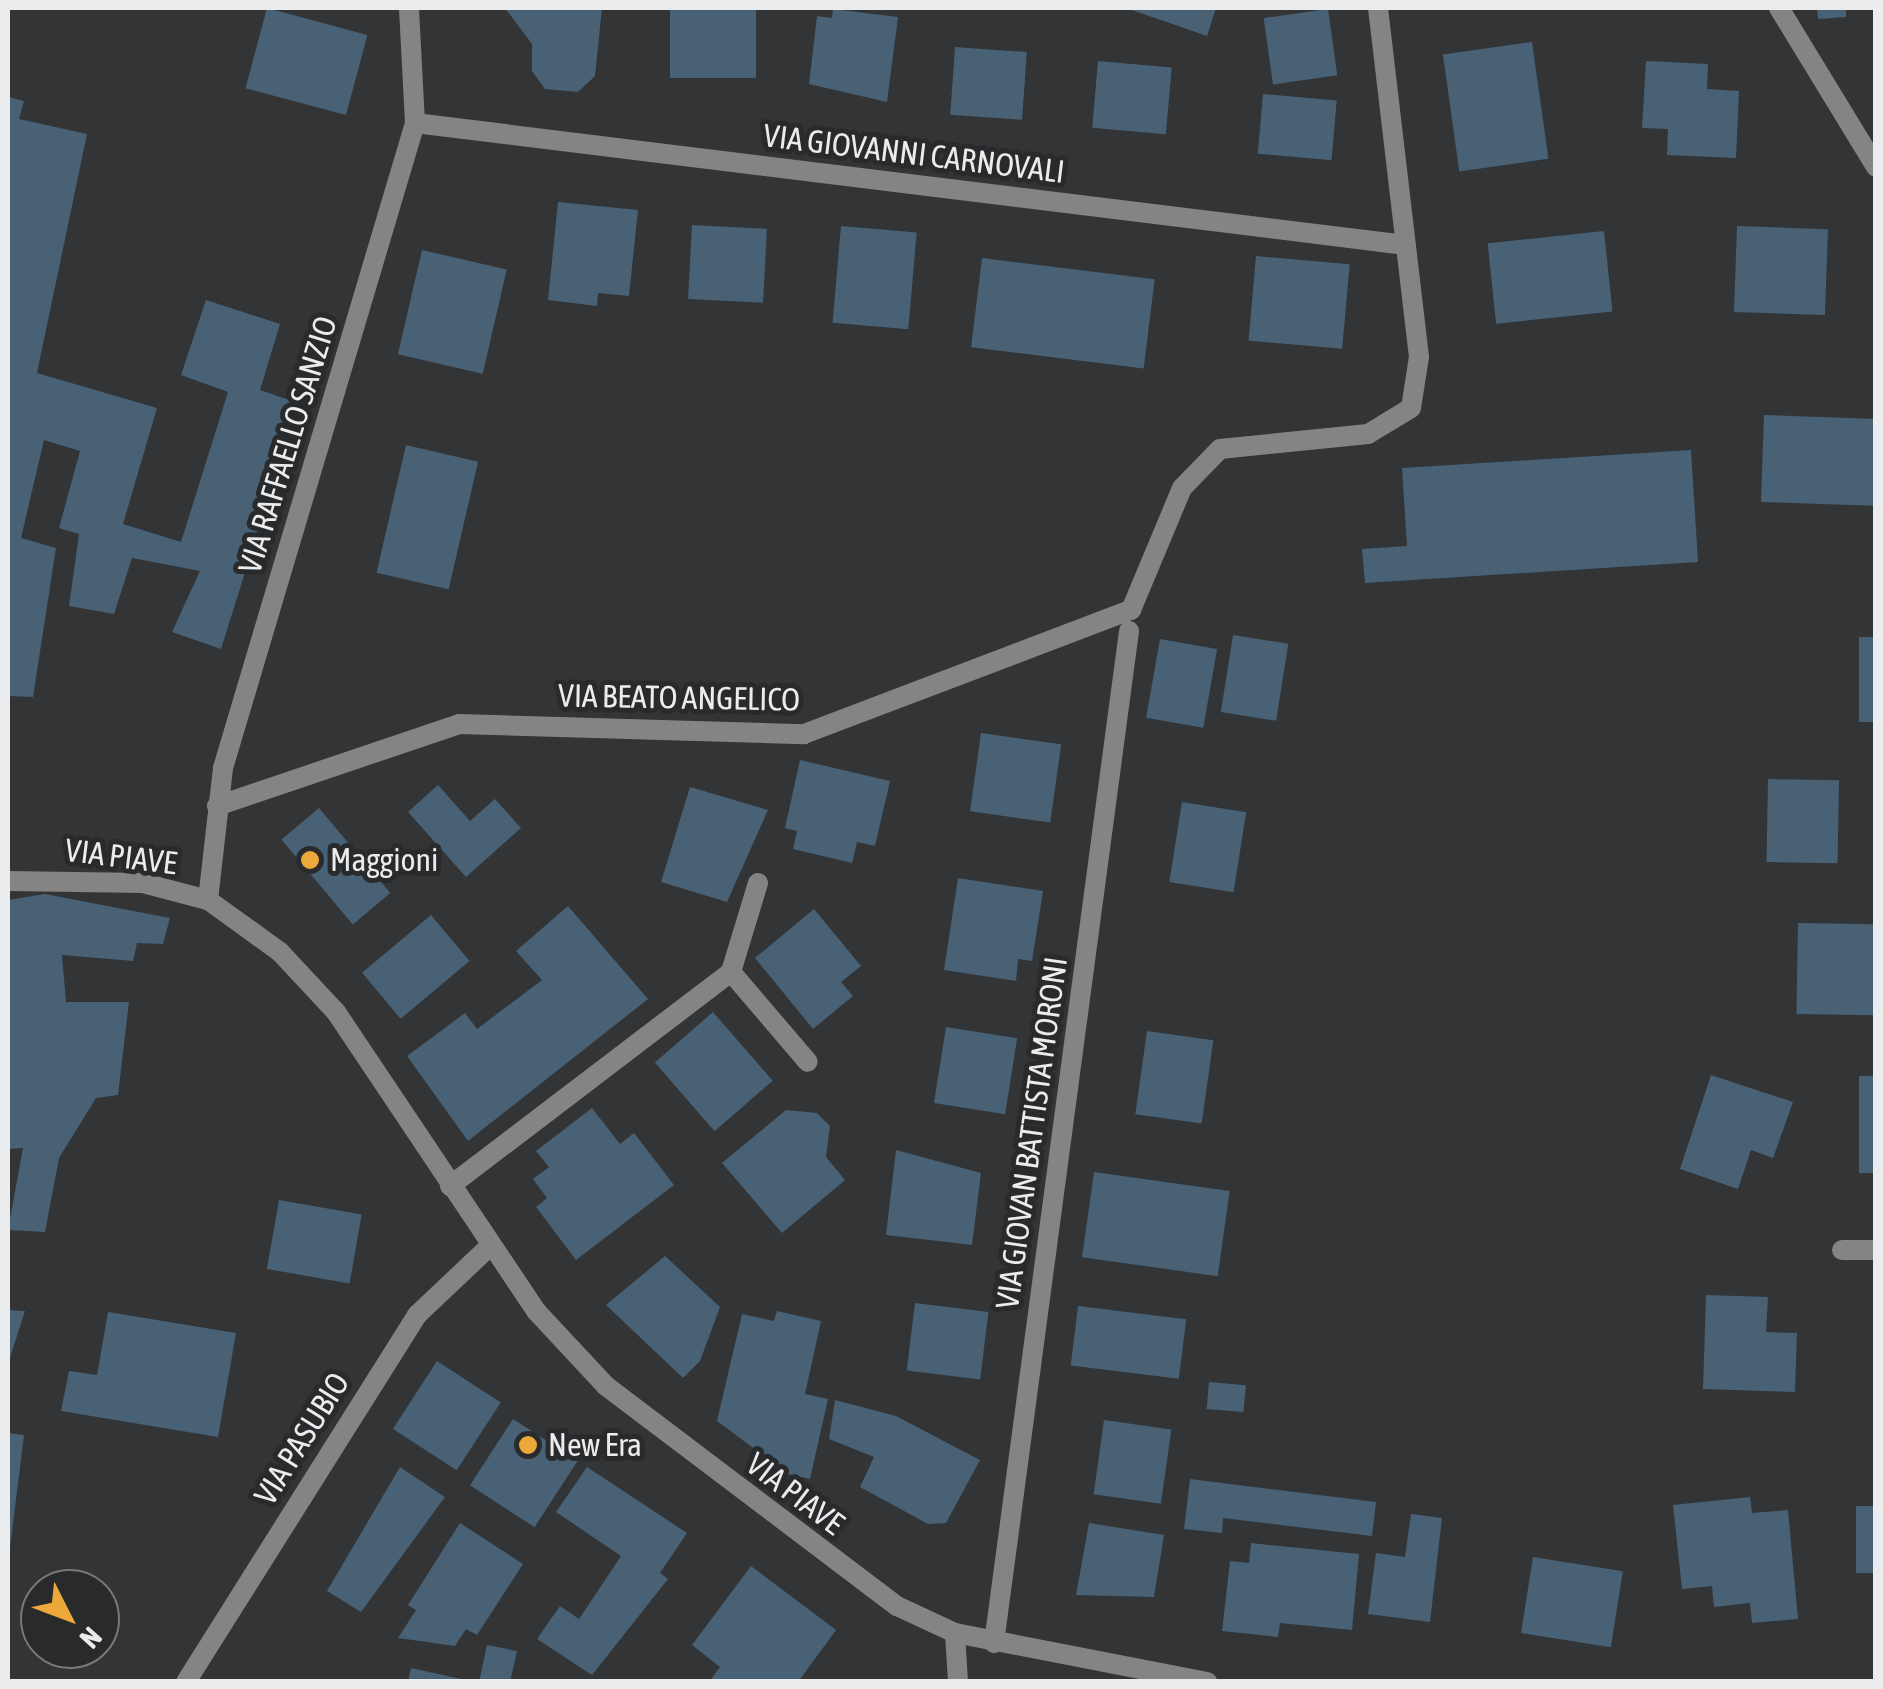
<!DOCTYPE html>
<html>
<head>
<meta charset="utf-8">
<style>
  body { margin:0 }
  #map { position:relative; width:1883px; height:1689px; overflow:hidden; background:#323436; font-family:"Asap Condensed",sans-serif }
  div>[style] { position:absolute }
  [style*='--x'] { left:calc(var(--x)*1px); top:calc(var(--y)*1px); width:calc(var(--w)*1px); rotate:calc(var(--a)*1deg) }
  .building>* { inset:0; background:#486175; transform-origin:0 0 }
  .street>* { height:20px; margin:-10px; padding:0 10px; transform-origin:10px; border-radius:10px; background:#858483 }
  .dots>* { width:28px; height:28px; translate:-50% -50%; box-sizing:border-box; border:5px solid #282a2c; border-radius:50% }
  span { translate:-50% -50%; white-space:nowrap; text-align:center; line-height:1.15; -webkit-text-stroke:10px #282a2c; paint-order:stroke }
  .street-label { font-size:32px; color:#ebecee }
  .poi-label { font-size:32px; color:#ebecee }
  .left { translate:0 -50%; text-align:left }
  .frame { position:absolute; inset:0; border:10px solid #ebecee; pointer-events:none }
  .north { position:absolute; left:20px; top:1569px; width:100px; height:100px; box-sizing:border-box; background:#282a2c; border:2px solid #76787a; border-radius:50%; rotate:132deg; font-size:28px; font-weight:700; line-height:40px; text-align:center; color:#ebecee }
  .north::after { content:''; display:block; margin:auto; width:35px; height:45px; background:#eca93a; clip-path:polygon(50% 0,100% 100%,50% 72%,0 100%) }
</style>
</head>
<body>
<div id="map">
  <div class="building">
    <i style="left:267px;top:8px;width:104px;height:83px;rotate:15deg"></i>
    <i style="clip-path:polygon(505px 8px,602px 8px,595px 76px,578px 92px,545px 89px,532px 71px,532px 44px)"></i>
    <i style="left:670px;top:8px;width:86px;height:70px"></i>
    <i style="clip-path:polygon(1126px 8px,1216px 8px,1207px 36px)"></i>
    <i style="clip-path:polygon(1817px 8px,1846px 8px,1846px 17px,1818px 19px)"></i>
    <i style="clip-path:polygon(833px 9px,898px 17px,887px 102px,809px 84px,817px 16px,832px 18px)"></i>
    <i style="left:1328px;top:9px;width:67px;height:65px;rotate:82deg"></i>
    <i style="left:1532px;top:42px;width:118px;height:90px;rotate:82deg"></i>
    <i style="left:955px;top:47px;width:72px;height:68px;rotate:4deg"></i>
    <i style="left:1098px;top:61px;width:74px;height:67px;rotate:5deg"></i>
    <i style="clip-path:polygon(1646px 61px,1708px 64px,1707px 89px,1739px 91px,1736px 158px,1667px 155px,1668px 129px,1642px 128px)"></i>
    <i style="left:1263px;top:94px;width:74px;height:60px;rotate:5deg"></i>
    <i style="clip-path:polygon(8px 97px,24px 101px,19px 119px,87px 134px,37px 373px,157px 408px,123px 524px,181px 542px,228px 392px,181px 375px,206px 300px,280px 324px,260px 390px,298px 403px,221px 649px,172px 632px,200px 571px,132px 558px,114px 614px,69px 606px,79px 534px,59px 528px,80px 451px,44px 440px,21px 538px,56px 548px,33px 697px,8px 696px)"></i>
    <i style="clip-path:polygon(558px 202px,638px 210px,629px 296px,598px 293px,597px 306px,548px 300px)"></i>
    <i style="left:692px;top:225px;width:75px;height:74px;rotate:3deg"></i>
    <i style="left:841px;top:226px;width:76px;height:97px;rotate:5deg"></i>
    <i style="left:1737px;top:226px;width:91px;height:86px;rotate:2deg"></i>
    <i style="left:1604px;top:231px;width:81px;height:117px;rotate:84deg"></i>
    <i style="left:422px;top:250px;width:87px;height:107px;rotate:13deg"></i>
    <i style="left:1256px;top:256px;width:94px;height:85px;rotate:5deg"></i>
    <i style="left:982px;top:258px;width:174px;height:90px;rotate:7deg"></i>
    <i style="left:1764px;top:415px;width:112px;height:87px;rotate:2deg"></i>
    <i style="left:406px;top:445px;width:74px;height:131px;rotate:13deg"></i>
    <i style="clip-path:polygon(1691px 450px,1698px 562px,1365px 583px,1362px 549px,1407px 546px,1402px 468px)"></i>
    <i style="left:1233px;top:635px;width:56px;height:78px;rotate:9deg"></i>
    <i style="left:1859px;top:637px;width:17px;height:85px"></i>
    <i style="left:1160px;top:639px;width:58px;height:80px;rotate:10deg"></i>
    <i style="left:981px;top:733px;width:81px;height:79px;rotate:8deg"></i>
    <i style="clip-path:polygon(800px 760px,890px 781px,875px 846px,857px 842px,852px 863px,793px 849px,797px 831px,785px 828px)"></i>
    <i style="left:1768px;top:779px;width:71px;height:83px;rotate:1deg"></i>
    <i style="clip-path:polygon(438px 785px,470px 821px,495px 799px,521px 828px,466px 877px,408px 812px)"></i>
    <i style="clip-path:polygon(690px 787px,768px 810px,727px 902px,661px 882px)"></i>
    <i style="left:1182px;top:802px;width:65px;height:81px;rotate:9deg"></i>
    <i style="left:319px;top:808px;width:111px;height:49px;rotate:50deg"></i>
    <i style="clip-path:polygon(958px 878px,1043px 891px,1032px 961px,1018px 959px,1016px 981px,944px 970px)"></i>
    <i style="clip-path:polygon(45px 894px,170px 918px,163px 944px,137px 943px,133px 961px,62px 955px,66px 1002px,129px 1002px,118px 1095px,96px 1098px,59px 1158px,45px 1232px,8px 1230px,23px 1148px,8px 1149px,8px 900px)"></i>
    <i style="clip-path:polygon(568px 906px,648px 999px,468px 1141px,407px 1056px,465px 1013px,477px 1029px,542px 980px,516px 951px)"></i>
    <i style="clip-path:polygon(814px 909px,861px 966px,841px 982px,853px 996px,813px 1029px,755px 958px)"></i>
    <i style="left:431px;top:915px;width:60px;height:90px;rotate:50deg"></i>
    <i style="left:1798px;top:923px;width:78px;height:91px;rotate:1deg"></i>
    <i style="left:713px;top:1012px;width:91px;height:77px;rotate:49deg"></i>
    <i style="left:946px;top:1027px;width:72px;height:77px;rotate:9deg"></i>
    <i style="left:1147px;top:1031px;width:67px;height:84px;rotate:8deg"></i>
    <i style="clip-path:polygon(1711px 1075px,1793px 1102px,1773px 1158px,1751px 1150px,1738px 1189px,1680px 1169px)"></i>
    <i style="left:1859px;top:1076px;width:17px;height:97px"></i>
    <i style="clip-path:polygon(592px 1108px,620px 1144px,634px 1133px,674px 1185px,576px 1260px,536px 1207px,547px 1198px,533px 1179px,549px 1167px,536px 1151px)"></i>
    <i style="clip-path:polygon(786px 1110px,817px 1113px,830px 1126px,826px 1157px,845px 1180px,782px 1233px,722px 1163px)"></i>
    <i style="clip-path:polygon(896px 1150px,981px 1173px,972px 1245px,886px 1235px)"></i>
    <i style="left:1094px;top:1172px;width:137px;height:86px;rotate:8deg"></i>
    <i style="left:279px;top:1200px;width:84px;height:70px;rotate:10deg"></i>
    <i style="clip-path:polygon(665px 1256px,720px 1307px,700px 1361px,683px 1378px,606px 1305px)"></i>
    <i style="clip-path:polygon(1706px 1295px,1768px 1297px,1766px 1332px,1797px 1333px,1795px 1392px,1703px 1389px)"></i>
    <i style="left:915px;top:1303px;width:74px;height:68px;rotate:7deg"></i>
    <i style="left:1078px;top:1306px;width:109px;height:60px;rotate:7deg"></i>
    <i style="clip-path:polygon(8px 1310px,25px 1311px,8px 1364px)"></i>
    <i style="clip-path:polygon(777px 1311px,821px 1321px,805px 1394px,828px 1399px,810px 1479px,788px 1474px,717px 1421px,742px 1314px,774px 1321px)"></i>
    <i style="clip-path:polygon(108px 1312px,236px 1333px,218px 1437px,61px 1411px,69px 1371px,97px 1375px)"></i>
    <i style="left:437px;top:1361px;width:76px;height:81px;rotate:33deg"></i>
    <i style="left:1209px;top:1382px;width:37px;height:27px;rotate:5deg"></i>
    <i style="clip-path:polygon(835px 1400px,896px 1416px,980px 1460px,946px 1523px,928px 1524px,860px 1487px,874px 1457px,829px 1439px)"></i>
    <i style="left:513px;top:1419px;width:77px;height:79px;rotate:33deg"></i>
    <i style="left:1104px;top:1420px;width:68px;height:75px;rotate:8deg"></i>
    <i style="clip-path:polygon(8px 1433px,24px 1435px,10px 1548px,8px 1548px)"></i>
    <i style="clip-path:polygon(400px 1467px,445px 1497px,361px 1612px,327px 1591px)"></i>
    <i style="clip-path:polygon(587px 1467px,687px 1533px,660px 1573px,668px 1579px,592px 1675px,537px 1639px,560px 1606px,579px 1619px,621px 1556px,556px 1512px)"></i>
    <i style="clip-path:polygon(1190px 1479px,1376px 1502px,1372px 1536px,1223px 1518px,1222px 1533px,1184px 1529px)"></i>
    <i style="clip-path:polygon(1750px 1497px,1752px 1513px,1788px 1510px,1798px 1619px,1752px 1623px,1750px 1603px,1714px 1607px,1712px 1586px,1682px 1589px,1673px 1505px)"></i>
    <i style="left:1856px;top:1506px;width:20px;height:67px"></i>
    <i style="clip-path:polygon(1411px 1514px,1442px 1518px,1430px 1622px,1368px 1614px,1376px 1553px,1405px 1557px)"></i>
    <i style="clip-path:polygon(460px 1523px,523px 1564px,477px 1635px,466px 1629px,455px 1646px,398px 1638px,416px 1610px,408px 1605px)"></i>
    <i style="clip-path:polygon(1089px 1523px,1164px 1535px,1154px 1597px,1076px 1595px)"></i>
    <i style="clip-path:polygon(1251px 1543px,1359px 1554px,1352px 1630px,1280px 1623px,1278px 1637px,1222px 1631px,1230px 1561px,1249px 1563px)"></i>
    <i style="left:1533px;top:1557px;width:91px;height:77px;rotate:9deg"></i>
    <i style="clip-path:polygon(751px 1566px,836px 1630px,798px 1682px,709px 1682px,720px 1667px,692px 1645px)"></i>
    <i style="clip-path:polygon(487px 1645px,517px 1651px,510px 1682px,479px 1682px)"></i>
    <i style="clip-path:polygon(411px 1668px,466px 1680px,466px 1682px,408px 1682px)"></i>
  </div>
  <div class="street">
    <i style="--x:1779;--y:8;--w:186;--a:58.6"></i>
    <i style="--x:415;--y:123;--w:998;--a:7.02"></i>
    <i style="--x:217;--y:806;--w:256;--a:-18.7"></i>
    <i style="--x:459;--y:724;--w:345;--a:1.7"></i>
    <i style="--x:804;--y:734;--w:350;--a:-20.8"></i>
    <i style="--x:1131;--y:610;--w:132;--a:-67.3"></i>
    <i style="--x:1182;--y:488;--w:54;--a:-45.7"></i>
    <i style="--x:1220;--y:449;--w:149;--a:-5.8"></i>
    <i style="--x:1368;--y:434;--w:50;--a:-31.2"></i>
    <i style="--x:1411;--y:408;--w:52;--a:-81.1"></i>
    <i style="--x:1419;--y:357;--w:351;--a:-96.7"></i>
    <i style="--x:8;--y:881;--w:135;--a:0.8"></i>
    <i style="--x:143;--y:883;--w:67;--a:14.7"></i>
    <i style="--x:208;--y:900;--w:89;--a:35.8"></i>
    <i style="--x:280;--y:952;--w:82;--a:47"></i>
    <i style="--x:336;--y:1012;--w:361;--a:56.2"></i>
    <i style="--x:537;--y:1312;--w:101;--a:47"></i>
    <i style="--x:606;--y:1386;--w:365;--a:37.1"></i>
    <i style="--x:897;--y:1606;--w:64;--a:25"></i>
    <i style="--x:955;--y:1633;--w:257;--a:11"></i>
    <i style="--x:758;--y:883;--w:93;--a:106.9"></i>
    <i style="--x:731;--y:972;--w:118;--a:49.5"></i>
    <i style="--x:208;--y:900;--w:133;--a:-83.5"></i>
    <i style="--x:223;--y:768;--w:673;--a:-73.42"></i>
    <i style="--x:415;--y:123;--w:115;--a:-93"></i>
    <i style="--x:450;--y:1186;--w:353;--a:-37.3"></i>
    <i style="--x:1842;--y:1250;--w:34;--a:0"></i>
    <i style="--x:955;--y:1633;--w:49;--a:86.5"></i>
    <i style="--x:994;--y:1643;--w:1021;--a:-82.4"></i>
    <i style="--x:186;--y:1682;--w:434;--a:-57.8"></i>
    <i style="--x:417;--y:1315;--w:100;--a:-43.4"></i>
  </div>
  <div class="dots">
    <i style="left:310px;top:860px;background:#eca93a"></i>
    <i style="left:528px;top:1445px;background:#eca93a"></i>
  </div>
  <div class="street-label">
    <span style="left:914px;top:154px;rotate:7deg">VIA GIOVANNI CARNOVALI</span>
    <span style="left:288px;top:445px;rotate:-73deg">VIA RAFFAELLO SANZIO</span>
    <span style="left:679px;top:698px;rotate:1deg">VIA BEATO ANGELICO</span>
    <span style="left:121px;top:857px;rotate:7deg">VIA PIAVE</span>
    <span style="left:1032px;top:1133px;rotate:-82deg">VIA GIOVAN BATTISTA MORONI</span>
    <span style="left:302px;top:1439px;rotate:-58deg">VIA PASUBIO</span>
    <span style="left:795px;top:1494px;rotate:37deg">VIA PIAVE</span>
  </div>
  <div class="poi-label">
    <span class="left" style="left:330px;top:860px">Maggioni</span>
    <span class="left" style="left:548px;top:1445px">New Era</span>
  </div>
  <div class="frame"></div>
  <div class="north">N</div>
</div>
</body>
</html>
